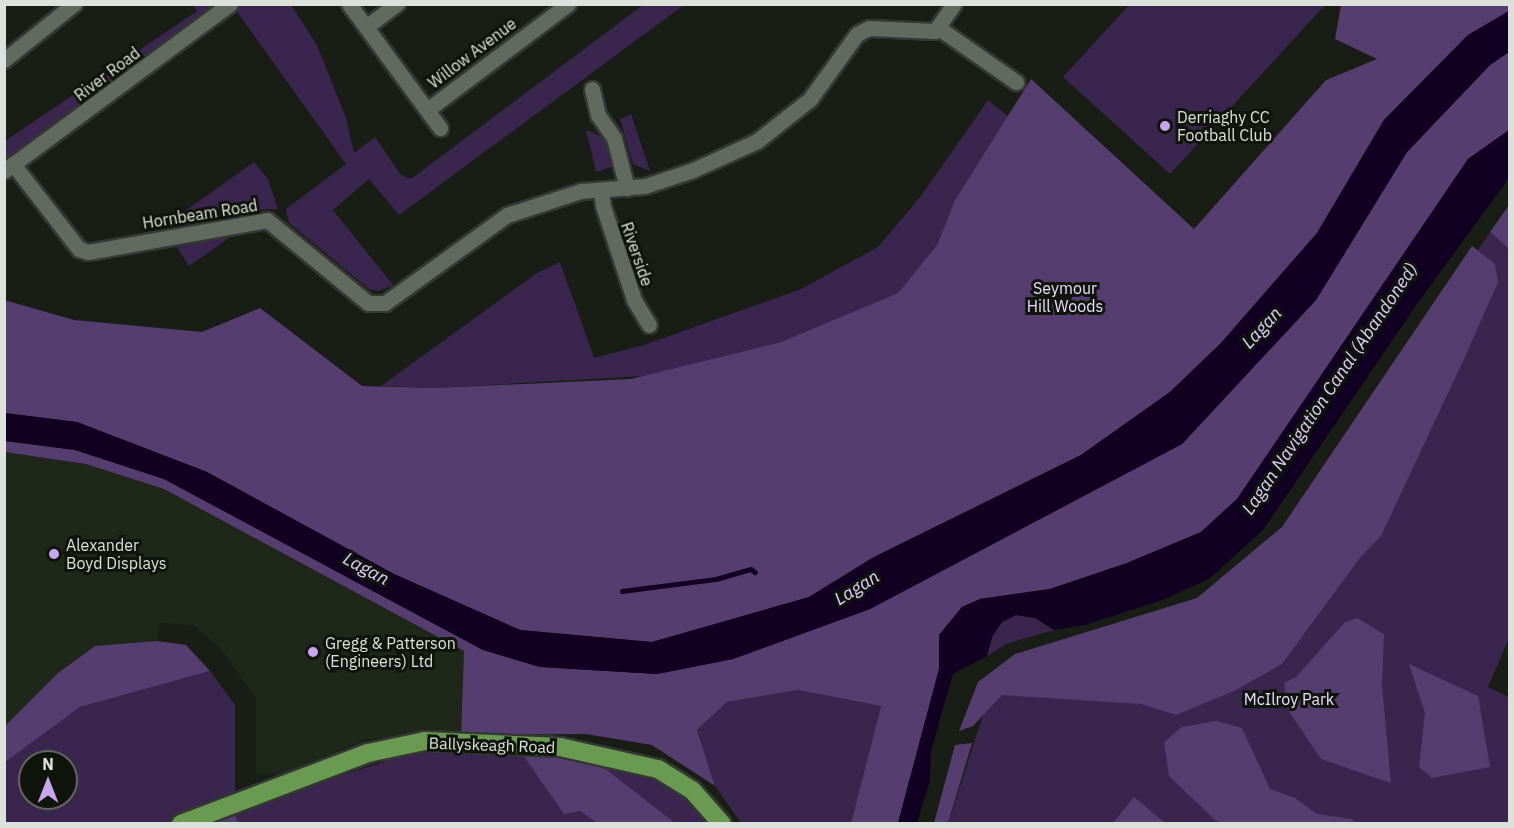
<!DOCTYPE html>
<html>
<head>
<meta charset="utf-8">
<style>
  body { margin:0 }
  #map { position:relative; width:1514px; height:828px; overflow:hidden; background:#181e16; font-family:"IBM Plex Sans",sans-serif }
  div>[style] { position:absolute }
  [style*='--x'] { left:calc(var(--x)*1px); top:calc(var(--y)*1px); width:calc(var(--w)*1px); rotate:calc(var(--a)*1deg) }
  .built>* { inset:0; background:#1e271a }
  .green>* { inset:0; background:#39254d }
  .forest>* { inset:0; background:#563d70 }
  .water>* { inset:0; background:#102 }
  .stream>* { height:4.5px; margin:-2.25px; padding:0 2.25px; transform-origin:2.25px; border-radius:2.25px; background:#102 }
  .roads { filter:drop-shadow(2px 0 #343833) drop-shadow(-2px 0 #343833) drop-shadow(0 2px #343833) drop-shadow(0 -2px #343833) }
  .minor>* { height:15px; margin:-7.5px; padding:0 7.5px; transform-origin:7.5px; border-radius:7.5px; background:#62695f }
  .major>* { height:18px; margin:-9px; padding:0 9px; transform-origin:9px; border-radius:9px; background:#6a9952 }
  .dots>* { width:16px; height:16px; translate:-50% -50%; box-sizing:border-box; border:3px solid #0f150d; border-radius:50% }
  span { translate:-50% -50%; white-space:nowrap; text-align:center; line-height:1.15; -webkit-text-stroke:6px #0f150d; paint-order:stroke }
  .street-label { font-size:16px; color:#dde1db }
  .poi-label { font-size:16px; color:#dde1db }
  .left { translate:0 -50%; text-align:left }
  .park-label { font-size:16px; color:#ecddfe }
  .water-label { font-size:18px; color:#e4cdfe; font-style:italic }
  .frame { position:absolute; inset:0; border:6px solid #dde1db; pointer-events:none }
  .north { position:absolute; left:18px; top:750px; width:60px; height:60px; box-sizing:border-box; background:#0f150d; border:2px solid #61675f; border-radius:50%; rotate:0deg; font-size:16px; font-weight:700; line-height:24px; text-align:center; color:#dde1db }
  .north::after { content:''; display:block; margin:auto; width:21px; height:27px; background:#c9a5ee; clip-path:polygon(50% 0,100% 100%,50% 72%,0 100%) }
</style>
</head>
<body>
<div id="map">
  <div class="built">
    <i style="clip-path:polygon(5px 452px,86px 464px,164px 489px,464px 651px,461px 735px,368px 739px,281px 774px,256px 774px,256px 699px,221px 649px,194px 625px,160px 623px,157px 641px,95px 646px,58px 673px,5px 726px)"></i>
  </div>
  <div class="green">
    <i style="clip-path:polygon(193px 5px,222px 5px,5px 163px,5px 141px,197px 11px)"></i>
    <i style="clip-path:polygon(241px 5px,291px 5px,317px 45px,346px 118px,354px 153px,375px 137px,401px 175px,411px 179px,643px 5px,684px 5px,399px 215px,369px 179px,333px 210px,393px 285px,378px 291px,369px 289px,289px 223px,286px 209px,346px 164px,235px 9px)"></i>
    <i style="clip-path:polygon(1129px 5px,1129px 4px,1325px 5px,1170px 174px,1063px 77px)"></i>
    <i style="clip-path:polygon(988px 100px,1008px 116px,955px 200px,937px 245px,898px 293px,781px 342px,720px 357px,708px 386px,1175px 211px,801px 474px,378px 461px,643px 376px,435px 388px,381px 386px,537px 273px,560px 262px,594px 358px,644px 345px,801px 289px,878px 247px,921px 196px)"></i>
    <i style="clip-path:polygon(631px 114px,650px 171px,633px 164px,620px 119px)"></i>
    <i style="clip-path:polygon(586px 130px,605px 138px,615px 166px,596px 172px)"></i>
    <i style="clip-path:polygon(254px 162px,268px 179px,278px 209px,243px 210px,240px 206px,182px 219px,178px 216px)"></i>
    <i style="clip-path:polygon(239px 231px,189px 266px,175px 244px)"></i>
    <i style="clip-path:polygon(1490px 232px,1509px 249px,1510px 636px,1488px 687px,1509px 697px,1509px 823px,948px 824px,993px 684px,1203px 607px,1287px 533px)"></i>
    <i style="clip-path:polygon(1016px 615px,1035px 618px,1054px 630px,1006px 644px,987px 656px,992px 637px,1002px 622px)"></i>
    <i style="clip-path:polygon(evenodd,210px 671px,235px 705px,235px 793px,166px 823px,5px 823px,4px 762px,80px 707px,210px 671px,30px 762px,66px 762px,66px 798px,30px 798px,30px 762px)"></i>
    <i style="clip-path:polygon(798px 690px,881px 706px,851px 823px,741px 823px,715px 786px,697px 730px,727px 702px)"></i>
    <i style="clip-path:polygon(427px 748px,597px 760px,653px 774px,688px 796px,715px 823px,238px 824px,233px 810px)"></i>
  </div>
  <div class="forest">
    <i style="clip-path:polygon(1341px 5px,1509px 5px,1509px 11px,1468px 35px,1384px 120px,1317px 233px,1221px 343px,1170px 392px,1081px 455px,874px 557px,809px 597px,652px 642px,520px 630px,394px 574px,207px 472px,77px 422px,5px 413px,4px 300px,74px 320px,202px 332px,260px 308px,362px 386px,435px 388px,631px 379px,781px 342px,898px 293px,937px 245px,955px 200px,1031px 79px,1194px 229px,1326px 80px,1377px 59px,1335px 39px)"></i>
    <i style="clip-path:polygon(1509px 52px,1509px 130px,1468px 159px,1237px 499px,1201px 532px,1127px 563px,1050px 589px,980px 599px,962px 607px,939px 635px,939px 669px,898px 823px,851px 823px,881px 706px,798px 690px,727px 702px,697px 730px,715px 786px,652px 745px,586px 734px,461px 735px,464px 651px,164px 489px,86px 464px,5px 452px,5px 441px,75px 450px,164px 479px,483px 650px,540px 667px,657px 674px,733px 659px,870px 609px,1182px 444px,1316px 300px,1407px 152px,1490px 65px)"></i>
    <i style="clip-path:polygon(1509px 205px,1509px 249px,1490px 232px)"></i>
    <i style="clip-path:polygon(1472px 246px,1495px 264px,1498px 282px,1464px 359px,1381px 536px,1359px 559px,1282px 664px,1234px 691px,1176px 715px,1141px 704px,1002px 695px,973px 726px,959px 731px,978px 682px,1015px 654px,1197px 598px,1282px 527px)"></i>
    <i style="clip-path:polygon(1357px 618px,1384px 634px,1382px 686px,1391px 783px,1321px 759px,1288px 710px,1284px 683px,1296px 677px,1345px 622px)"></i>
    <i style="clip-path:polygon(157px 641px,186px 645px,210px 671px,80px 707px,5px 762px,5px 726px,58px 673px,95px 646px)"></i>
    <i style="clip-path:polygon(1409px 664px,1478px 696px,1490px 767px,1432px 778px,1419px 767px,1425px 713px)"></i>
    <i style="clip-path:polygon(1216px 721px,1242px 728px,1270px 789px,1295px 798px,1317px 814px,1352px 819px,1355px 823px,1225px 824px,1215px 820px,1169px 776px,1164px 742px,1182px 727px)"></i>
    <i style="clip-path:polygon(972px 743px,948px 823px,934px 823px,955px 745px)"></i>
    <i style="clip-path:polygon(523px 755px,595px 761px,675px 823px,597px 823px,580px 811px,564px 814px)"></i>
    <i style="clip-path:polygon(1134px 797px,1165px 823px,1113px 823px)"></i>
    <i style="clip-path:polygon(233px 810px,238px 823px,200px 824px)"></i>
  </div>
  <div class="water">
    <i style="clip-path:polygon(1509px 11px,1509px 52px,1490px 65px,1407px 152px,1316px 300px,1182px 444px,870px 609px,733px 659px,657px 674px,540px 667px,483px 650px,164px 479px,75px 450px,5px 441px,5px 413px,77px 422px,207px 472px,394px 574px,520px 630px,652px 642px,809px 597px,874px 557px,1081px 455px,1170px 392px,1221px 343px,1317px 233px,1384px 120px,1468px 35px)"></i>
    <i style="clip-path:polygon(1509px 130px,1509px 178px,1417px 304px,1263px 530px,1209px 579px,1165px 599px,1085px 625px,1054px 630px,1035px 618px,1016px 615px,1002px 622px,992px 637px,987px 656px,953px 674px,931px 751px,930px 780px,917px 823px,898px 823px,939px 669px,939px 635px,962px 607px,980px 599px,1050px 589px,1127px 563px,1201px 532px,1237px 499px,1468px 159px)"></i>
  </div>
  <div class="stream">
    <i style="--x:622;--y:591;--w:95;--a:-7.3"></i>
    <i style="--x:716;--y:579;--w:36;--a:-16"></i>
    <i style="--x:751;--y:569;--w:5;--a:37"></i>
  </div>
  <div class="roads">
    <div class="minor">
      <i style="--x:349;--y:4;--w:154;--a:53.7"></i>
      <i style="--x:366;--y:27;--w:39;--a:-37"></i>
      <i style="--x:940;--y:29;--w:93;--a:34.9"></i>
      <i style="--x:4;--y:60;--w:90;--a:-38.7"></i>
      <i style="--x:592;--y:89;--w:27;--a:77"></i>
      <i style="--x:598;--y:115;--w:28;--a:55"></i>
      <i style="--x:614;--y:138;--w:52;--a:75.4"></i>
      <i style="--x:427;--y:110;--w:176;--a:-36.9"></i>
      <i style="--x:13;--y:164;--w:108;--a:52.2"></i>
      <i style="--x:79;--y:249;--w:9;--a:18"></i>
      <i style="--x:88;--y:252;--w:182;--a:-10.1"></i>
      <i style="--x:267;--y:220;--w:131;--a:39.4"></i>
      <i style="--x:368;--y:303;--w:17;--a:0"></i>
      <i style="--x:385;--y:303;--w:150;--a:-35.8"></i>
      <i style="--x:507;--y:215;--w:78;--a:-18"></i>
      <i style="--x:581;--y:191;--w:64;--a:-4.5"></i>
      <i style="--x:645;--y:186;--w:51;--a:-18.4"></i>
      <i style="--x:693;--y:170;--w:70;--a:-24.4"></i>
      <i style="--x:757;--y:141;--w:68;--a:-38.4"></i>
      <i style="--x:810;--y:99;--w:80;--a:-54.1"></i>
      <i style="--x:857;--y:34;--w:13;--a:-27"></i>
      <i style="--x:869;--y:28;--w:66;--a:2.6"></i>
      <i style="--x:935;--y:31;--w:33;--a:-55"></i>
      <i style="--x:4;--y:171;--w:281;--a:-36.5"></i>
      <i style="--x:601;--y:190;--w:16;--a:83"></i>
      <i style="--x:603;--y:206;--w:99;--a:71.7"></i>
      <i style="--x:634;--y:300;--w:29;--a:59"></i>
    </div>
    <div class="major">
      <i style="--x:181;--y:824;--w:200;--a:-20.8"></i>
      <i style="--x:368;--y:753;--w:58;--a:-11.9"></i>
      <i style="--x:425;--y:741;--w:135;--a:2.5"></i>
      <i style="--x:560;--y:747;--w:100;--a:12.7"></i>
      <i style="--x:658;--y:769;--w:40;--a:32"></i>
      <i style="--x:692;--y:790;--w:45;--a:48.6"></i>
    </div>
  </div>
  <div class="dots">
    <i style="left:1165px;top:126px;background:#c9a5ee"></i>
    <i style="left:54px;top:554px;background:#c9a5ee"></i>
    <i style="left:313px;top:652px;background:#c9a5ee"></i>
  </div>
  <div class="street-label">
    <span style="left:472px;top:53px;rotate:-37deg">Willow Avenue</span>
    <span style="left:107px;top:74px;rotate:-37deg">River Road</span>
    <span style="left:200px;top:214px;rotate:-9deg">Hornbeam Road</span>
    <span style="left:637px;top:254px;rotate:71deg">Riverside</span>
    <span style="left:492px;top:745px;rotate:2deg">Ballyskeagh Road</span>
  </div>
  <div class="poi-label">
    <span class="left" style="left:1177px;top:126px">Derriaghy CC<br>Football Club</span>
    <span class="left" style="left:66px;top:554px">Alexander<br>Boyd Displays</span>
    <span class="left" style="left:325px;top:652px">Gregg &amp; Patterson<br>(Engineers) Ltd</span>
  </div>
  <div class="park-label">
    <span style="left:1065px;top:297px">Seymour<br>Hill Woods</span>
    <span style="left:1289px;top:699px">McIlroy Park</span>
  </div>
  <div class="water-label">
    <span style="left:1262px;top:328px;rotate:-47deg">Lagan</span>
    <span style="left:1330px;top:389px;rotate:-56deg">Lagan Navigation Canal (Abandoned)</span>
    <span style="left:366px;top:569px;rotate:28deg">Lagan</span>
    <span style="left:857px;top:588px;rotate:-32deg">Lagan</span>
  </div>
  <div class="frame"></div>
  <div class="north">N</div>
</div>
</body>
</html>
